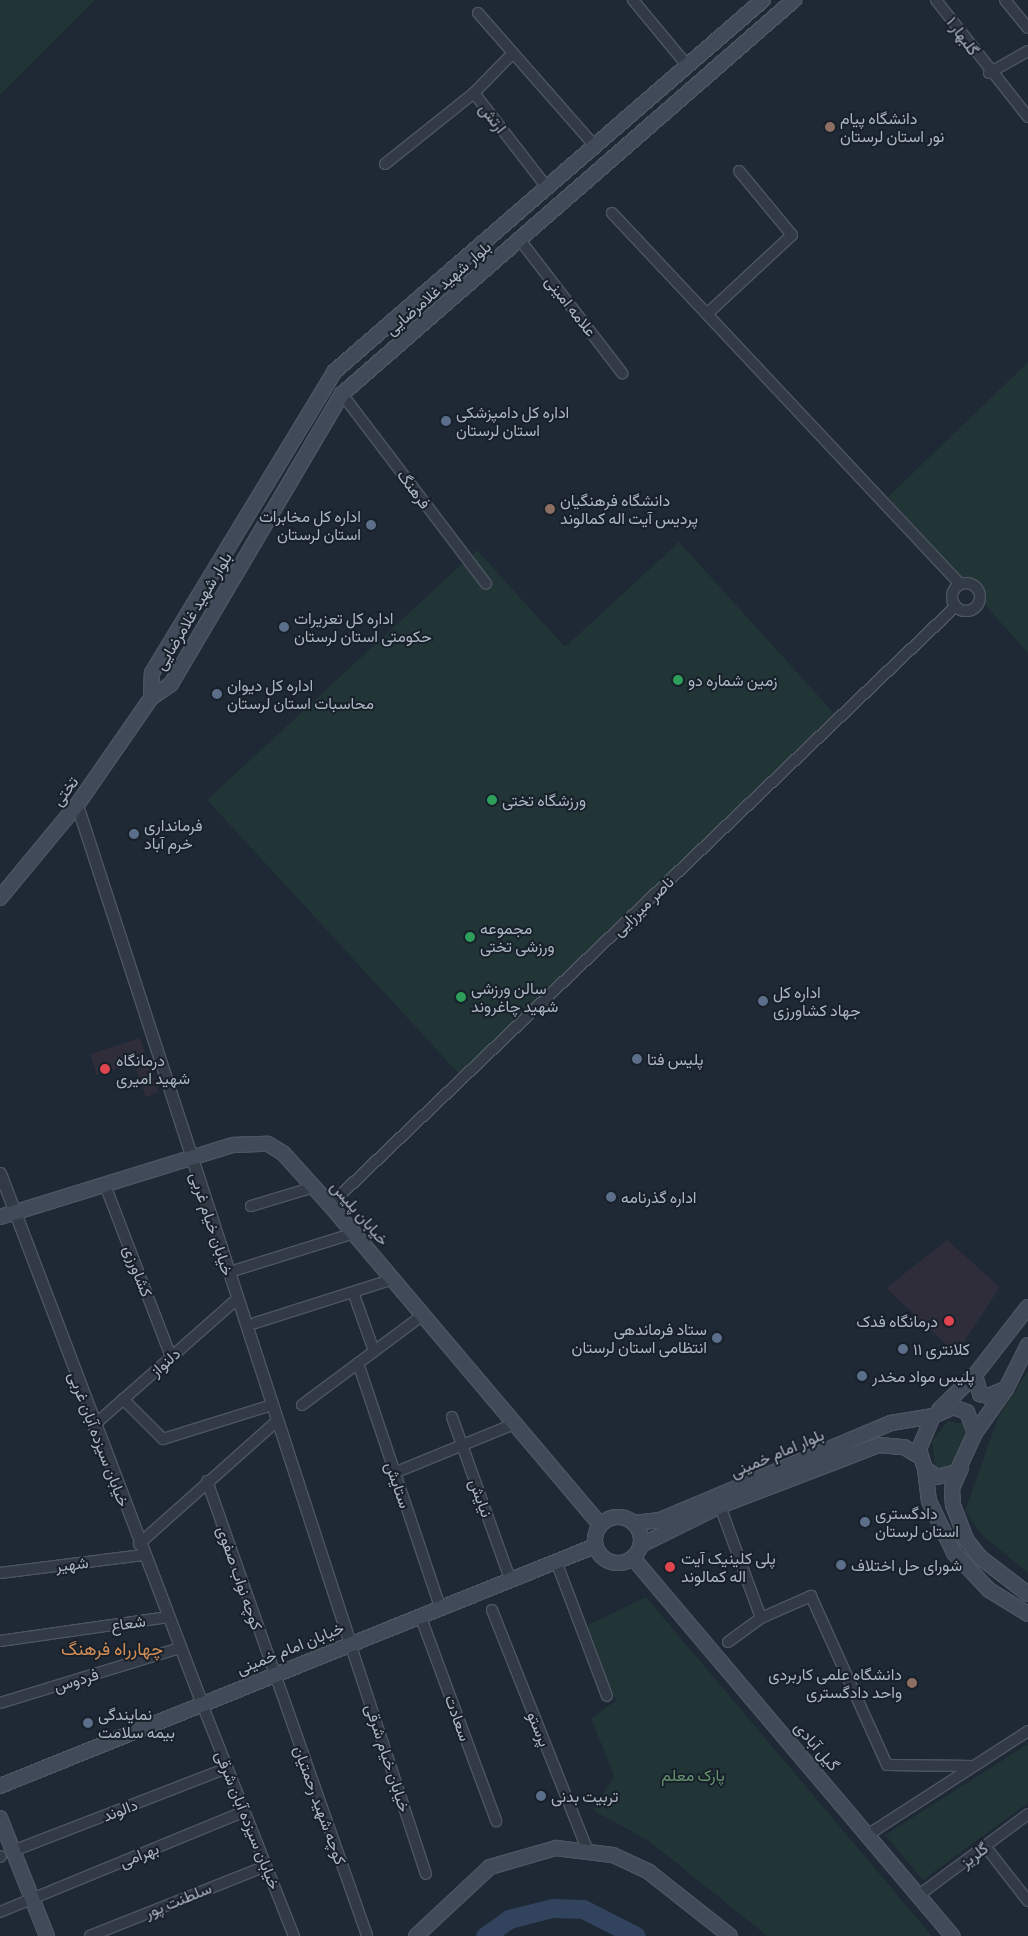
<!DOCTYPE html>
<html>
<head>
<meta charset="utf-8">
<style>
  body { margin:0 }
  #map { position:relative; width:1028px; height:1936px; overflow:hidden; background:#1f2835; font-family:Manrope,Vazirmatn,sans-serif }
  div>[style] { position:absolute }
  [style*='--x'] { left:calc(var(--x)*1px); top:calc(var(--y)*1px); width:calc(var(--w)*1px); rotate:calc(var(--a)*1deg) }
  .medical>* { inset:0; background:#2f2d3a }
  .green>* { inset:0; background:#213436 }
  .river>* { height:19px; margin:-9.5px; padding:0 9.5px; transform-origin:9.5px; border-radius:9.5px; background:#32445d }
  .roads { filter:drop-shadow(1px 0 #4d5561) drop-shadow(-1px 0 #4d5561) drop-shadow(0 1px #4d5561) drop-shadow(0 -1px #4d5561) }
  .minor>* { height:10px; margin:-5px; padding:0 5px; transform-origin:5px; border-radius:5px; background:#323a46 }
  .minor>.ring { margin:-5px; padding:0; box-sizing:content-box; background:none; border:10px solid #323a46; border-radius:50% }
  .tertiary>* { height:11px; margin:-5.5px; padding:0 5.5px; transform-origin:5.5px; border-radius:5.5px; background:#323a46 }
  .secondary>* { height:14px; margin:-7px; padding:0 7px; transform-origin:7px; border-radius:7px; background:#404a59 }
  .secondary>.ring { margin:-7px; padding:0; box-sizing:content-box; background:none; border:14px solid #404a59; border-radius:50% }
  .dots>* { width:14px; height:14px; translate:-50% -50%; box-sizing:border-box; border:2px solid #18202a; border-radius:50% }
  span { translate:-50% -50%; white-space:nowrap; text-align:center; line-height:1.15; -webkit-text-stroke:4px #18202a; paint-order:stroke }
  .street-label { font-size:16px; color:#acb5c3 }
  .poi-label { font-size:16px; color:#acb5c3 }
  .left { translate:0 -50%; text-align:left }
  .right { translate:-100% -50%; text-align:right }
  .park-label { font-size:16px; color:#65936f }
  .neighbourhood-label { font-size:18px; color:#d18e59 }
</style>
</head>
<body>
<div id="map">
  <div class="medical">
    <i style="clip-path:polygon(140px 1038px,159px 1092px,146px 1097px,134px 1063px,97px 1075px,90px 1054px)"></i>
    <i style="clip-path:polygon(947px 1240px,1000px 1287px,956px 1354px,886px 1288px)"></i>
  </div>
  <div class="green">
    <i style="clip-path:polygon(0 0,95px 0,0 95px)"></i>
    <i style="clip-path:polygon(1028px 362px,1028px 653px,888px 497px)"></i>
    <i style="clip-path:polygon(679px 542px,842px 722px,459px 1074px,207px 800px,477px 550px,565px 647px)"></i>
    <i style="clip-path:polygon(1028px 1371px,1028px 1573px,981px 1534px,965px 1511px,998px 1418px)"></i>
    <i style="clip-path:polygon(948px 1421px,965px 1424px,968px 1432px,950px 1470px,936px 1471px,932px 1441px)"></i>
    <i style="clip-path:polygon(646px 1597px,932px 1936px,767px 1936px,649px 1841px,593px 1810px,614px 1776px,591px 1718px,616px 1701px,584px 1627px)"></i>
    <i style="clip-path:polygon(1028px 1744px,1028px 1803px,923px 1880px,885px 1835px)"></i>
  </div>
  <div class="river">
    <i style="--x:485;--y:1936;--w:29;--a:-35"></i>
    <i style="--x:509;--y:1919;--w:44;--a:-14.3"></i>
    <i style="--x:552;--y:1908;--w:31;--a:2"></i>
    <i style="--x:583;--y:1909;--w:59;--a:27"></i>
  </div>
  <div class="roads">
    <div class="minor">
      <i style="--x:633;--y:0;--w:83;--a:50.4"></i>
      <i style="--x:936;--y:0;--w:149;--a:51.8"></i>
      <i style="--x:1005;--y:0;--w:36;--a:51"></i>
      <i style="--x:478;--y:13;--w:174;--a:48.7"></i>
      <i style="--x:513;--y:53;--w:56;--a:134.3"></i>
      <i style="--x:474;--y:93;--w:118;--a:52.3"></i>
      <i style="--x:989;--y:73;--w:45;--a:-29.4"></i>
      <i style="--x:385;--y:164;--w:114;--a:-38.6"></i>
      <i style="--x:612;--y:213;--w:509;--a:46.83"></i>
      <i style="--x:520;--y:240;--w:168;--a:52.5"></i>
      <i style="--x:707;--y:314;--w:116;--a:-42.9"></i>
      <i style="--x:792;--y:235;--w:83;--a:-129.6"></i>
      <i style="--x:342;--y:394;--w:238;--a:52.8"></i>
      <i class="ring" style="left:952px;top:583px;width:18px;height:18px"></i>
      <i style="--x:105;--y:1185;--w:184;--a:69"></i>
      <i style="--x:330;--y:1205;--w:866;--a:-43.74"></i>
      <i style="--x:251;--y:1206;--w:66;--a:-16.8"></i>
      <i style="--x:236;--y:1270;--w:125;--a:-17.3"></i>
      <i style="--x:353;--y:1292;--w:63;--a:70.4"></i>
      <i style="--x:255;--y:1323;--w:146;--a:-17.6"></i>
      <i style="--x:358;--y:1363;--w:256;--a:71.4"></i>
      <i style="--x:123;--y:1399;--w:57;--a:45"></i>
      <i style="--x:163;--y:1439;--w:114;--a:-17.3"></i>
      <i style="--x:302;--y:1405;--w:152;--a:-36.7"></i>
      <i style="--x:452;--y:1417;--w:172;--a:70.3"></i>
      <i style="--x:93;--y:1426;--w:192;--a:-41.4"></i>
      <i style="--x:394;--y:1473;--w:124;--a:-22.2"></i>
      <i style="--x:207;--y:1481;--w:482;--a:70.6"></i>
      <i style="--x:720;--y:1506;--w:119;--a:69.9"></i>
      <i style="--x:139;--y:1544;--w:185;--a:-41.7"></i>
      <i style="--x:556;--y:1561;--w:144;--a:69.3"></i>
      <i style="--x:0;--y:1573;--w:144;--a:-7.2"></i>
      <i style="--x:492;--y:1610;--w:257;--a:68.3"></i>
      <i style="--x:420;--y:1615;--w:220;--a:69.7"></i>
      <i style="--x:0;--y:1641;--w:170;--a:-8.1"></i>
      <i style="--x:728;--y:1642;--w:41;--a:-36"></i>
      <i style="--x:761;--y:1618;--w:55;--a:-23.7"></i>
      <i style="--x:811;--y:1596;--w:185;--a:65.8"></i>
      <i style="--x:887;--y:1765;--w:86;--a:0.7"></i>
      <i style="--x:350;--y:1643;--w:243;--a:71.8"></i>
      <i style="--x:0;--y:1703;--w:188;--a:-17"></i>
      <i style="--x:202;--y:1704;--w:250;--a:68.4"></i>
      <i style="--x:869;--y:1834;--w:189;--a:-32.9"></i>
      <i style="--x:985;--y:1846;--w:70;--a:52"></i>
      <i style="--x:13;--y:1851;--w:230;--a:-21.2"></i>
      <i style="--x:0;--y:1857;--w:1;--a:-45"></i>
      <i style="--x:919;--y:1895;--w:136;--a:-36.6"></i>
      <i style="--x:0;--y:1912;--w:265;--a:-22.4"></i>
      <i style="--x:90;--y:1936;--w:189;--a:-21.7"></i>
    </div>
    <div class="tertiary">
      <i style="--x:77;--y:805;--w:881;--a:71.96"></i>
      <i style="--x:0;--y:1173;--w:568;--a:69.17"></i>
    </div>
    <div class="secondary">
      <i style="--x:151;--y:698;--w:25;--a:-88"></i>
      <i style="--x:152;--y:673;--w:353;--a:-58.8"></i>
      <i style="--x:335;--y:371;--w:566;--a:-40.92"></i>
      <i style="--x:0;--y:898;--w:121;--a:-50.4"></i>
      <i style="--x:77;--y:805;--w:130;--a:-55.3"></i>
      <i style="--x:151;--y:698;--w:24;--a:-35"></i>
      <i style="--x:171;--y:684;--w:337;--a:-59.5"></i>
      <i style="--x:342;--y:394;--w:600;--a:-41.08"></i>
      <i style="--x:0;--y:1217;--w:244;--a:-17.2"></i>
      <i style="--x:233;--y:1145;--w:35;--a:-2"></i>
      <i style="--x:268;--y:1144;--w:17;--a:31"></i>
      <i style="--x:283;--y:1153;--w:70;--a:47.9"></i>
      <i style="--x:330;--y:1205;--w:418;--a:49.8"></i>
      <i style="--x:975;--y:1375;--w:20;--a:75"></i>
      <i style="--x:980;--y:1394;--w:8;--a:14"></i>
      <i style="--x:988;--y:1396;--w:18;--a:-22"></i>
      <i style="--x:953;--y:1407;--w:15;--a:20"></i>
      <i style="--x:967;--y:1412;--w:22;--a:69"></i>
      <i style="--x:975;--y:1433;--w:43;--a:114.8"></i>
      <i style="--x:957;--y:1472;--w:21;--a:166"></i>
      <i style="--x:937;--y:1477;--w:14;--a:-146"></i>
      <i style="--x:925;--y:1469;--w:21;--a:-107"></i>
      <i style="--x:919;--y:1449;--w:36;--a:-67"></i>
      <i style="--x:933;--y:1416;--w:22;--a:-24"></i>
      <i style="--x:939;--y:1410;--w:50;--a:-44.2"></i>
      <i style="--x:975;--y:1375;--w:86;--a:-52.1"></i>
      <i style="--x:975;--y:1433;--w:54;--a:-54.8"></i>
      <i style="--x:1006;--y:1389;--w:49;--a:-63.4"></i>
      <i style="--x:961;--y:1468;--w:22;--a:114"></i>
      <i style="--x:952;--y:1488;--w:17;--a:87"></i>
      <i style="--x:953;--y:1505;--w:39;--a:69"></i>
      <i style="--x:967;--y:1541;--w:22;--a:51"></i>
      <i style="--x:981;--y:1558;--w:59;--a:37.5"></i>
      <i style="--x:925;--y:1469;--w:32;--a:83"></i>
      <i style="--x:929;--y:1501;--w:58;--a:64.3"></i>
      <i style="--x:954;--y:1553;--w:51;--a:46.6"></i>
      <i style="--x:989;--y:1590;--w:46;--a:31.6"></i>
      <i class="ring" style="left:595px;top:1517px;width:32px;height:32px"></i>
      <i style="--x:635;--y:1523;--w:25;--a:-7"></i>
      <i style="--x:660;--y:1520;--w:251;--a:-22.8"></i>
      <i style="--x:891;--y:1423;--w:43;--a:-9.5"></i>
      <i style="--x:641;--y:1545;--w:88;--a:-26.3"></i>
      <i style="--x:720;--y:1506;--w:170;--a:-21"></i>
      <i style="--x:879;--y:1445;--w:25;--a:5"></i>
      <i style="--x:904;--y:1447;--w:17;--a:31"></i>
      <i style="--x:633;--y:1558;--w:495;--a:49.8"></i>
      <i style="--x:0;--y:1786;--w:642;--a:-21.97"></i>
      <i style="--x:0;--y:1818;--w:127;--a:68.3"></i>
      <i style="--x:416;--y:1936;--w:101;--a:-43"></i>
      <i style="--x:490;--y:1867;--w:69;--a:-16.1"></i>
      <i style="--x:556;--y:1848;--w:57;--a:7"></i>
      <i style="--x:613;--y:1855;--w:40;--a:25"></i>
      <i style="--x:649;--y:1872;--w:103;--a:38.3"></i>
    </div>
  </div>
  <div class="dots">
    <i style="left:830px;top:127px;background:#8d6e63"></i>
    <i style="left:446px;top:421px;background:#5c6f8a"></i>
    <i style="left:550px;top:509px;background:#8d6e63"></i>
    <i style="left:371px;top:525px;background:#5c6f8a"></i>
    <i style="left:284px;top:627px;background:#5c6f8a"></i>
    <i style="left:678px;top:680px;background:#2e9e5b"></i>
    <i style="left:217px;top:694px;background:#5c6f8a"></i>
    <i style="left:492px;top:800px;background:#2e9e5b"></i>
    <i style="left:134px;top:834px;background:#5c6f8a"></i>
    <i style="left:470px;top:937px;background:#2e9e5b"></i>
    <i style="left:461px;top:997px;background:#2e9e5b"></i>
    <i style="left:763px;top:1001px;background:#5c6f8a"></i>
    <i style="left:637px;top:1059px;background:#5c6f8a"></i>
    <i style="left:105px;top:1069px;background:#e0444e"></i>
    <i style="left:611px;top:1197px;background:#5c6f8a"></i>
    <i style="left:949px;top:1321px;background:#e0444e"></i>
    <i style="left:717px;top:1338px;background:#5c6f8a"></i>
    <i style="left:903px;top:1349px;background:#5c6f8a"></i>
    <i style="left:862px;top:1376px;background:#5c6f8a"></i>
    <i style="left:865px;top:1522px;background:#5c6f8a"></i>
    <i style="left:841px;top:1565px;background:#5c6f8a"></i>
    <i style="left:670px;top:1567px;background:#e0444e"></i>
    <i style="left:912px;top:1683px;background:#8d6e63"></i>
    <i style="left:88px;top:1723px;background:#5c6f8a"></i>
    <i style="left:541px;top:1796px;background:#5c6f8a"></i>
  </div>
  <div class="street-label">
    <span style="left:963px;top:36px;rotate:54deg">گلبهار ۱</span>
    <span style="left:493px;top:118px;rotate:52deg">ارتش</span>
    <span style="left:438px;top:288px;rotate:-41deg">بلوار شهید غلامرضایی</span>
    <span style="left:571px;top:306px;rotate:52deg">علامه امینی</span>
    <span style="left:414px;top:489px;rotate:53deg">فرهنگ</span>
    <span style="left:193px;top:611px;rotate:-59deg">بلوار شهید غلامرضایی</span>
    <span style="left:65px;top:791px;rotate:-53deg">تختی</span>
    <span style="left:643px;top:906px;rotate:-44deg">ناصر میرزایی</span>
    <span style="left:360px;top:1213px;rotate:49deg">خیابان پلیس</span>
    <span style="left:212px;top:1224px;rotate:72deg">خیابان خیام غربی</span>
    <span style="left:138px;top:1271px;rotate:69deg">کشاورزی</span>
    <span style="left:165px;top:1362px;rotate:-41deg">دلنواز</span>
    <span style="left:99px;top:1439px;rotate:69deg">خیابان سیزده آبان غربی</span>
    <span style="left:777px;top:1453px;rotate:-23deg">بلوار امام خمینی</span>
    <span style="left:398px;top:1485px;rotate:71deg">ستایش</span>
    <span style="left:481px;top:1498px;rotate:70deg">نیایش</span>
    <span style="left:72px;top:1564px;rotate:-7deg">شهیر</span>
    <span style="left:240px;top:1578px;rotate:71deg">کوچه نواب صفوی</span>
    <span style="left:128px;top:1623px;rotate:-8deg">شعاع</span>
    <span style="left:290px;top:1648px;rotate:-22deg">خیابان امام خمینی</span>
    <span style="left:76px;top:1680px;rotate:-17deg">فردوس</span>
    <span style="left:458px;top:1718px;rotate:70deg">سعادت</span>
    <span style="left:539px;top:1729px;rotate:68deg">پرستو</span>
    <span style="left:817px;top:1746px;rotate:49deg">گیل آبادی</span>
    <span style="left:388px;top:1758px;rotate:72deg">خیابان خیام شرقی</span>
    <span style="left:320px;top:1805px;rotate:70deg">کوچه شهید رحمتیان</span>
    <span style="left:120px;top:1810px;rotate:-21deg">دالوند</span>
    <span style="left:248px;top:1820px;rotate:68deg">خیابان سیزده آبان شرقی</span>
    <span style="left:139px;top:1855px;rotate:-22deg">بهرامی</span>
    <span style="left:974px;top:1855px;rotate:-37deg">گلریز</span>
    <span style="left:178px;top:1900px;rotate:-22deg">سلطنت پور</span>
  </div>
  <div class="poi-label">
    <span class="left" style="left:840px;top:127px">دانشگاه پیام<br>نور استان لرستان</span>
    <span class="left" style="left:456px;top:421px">اداره کل دامپزشکی<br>استان لرستان</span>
    <span class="left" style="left:560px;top:509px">دانشگاه فرهنگیان<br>پردیس آیت اله کمالوند</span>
    <span class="right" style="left:361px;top:525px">اداره کل مخابرات<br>استان لرستان</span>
    <span class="left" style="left:294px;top:627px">اداره کل تعزیرات<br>حکومتی استان لرستان</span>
    <span class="left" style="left:688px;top:680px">زمین شماره دو</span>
    <span class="left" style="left:227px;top:694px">اداره کل دیوان<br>محاسبات استان لرستان</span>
    <span class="left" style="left:502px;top:800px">ورزشگاه تختی</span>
    <span class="left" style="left:144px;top:834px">فرمانداری<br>خرم آباد</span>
    <span class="left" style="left:480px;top:937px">مجموعه<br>ورزشی تختی</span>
    <span class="left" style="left:471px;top:997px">سالن ورزشی<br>شهید چاغروند</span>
    <span class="left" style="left:773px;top:1001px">اداره کل<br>جهاد کشاورزی</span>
    <span class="left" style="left:647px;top:1059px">پلیس فتا</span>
    <span class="left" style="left:116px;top:1069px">درمانگاه<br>شهید امیری</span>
    <span class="left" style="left:621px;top:1197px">اداره گذرنامه</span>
    <span class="right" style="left:938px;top:1321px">درمانگاه فدک</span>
    <span class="right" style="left:707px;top:1338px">ستاد فرماندهی<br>انتظامی استان لرستان</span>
    <span class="left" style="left:913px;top:1349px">کلانتری ۱۱</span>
    <span class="left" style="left:872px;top:1376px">پلیس مواد مخدر</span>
    <span class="left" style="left:875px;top:1522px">دادگستری<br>استان لرستان</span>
    <span class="left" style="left:681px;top:1567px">پلی کلینیک آیت<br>اله کمالوند</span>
    <span class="left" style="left:851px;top:1565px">شورای حل اختلاف</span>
    <span class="right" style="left:902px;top:1683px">دانشگاه علمی کاربردی<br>واحد دادگستری</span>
    <span class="left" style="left:98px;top:1723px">نمایندگی<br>بیمه سلامت</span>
    <span class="left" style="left:551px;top:1796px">تربیت بدنی</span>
  </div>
  <div class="park-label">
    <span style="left:693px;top:1775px">پارک معلم</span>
  </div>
  <div class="neighbourhood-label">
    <span style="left:112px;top:1648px">چهارراه فرهنگ</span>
  </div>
</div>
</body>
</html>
